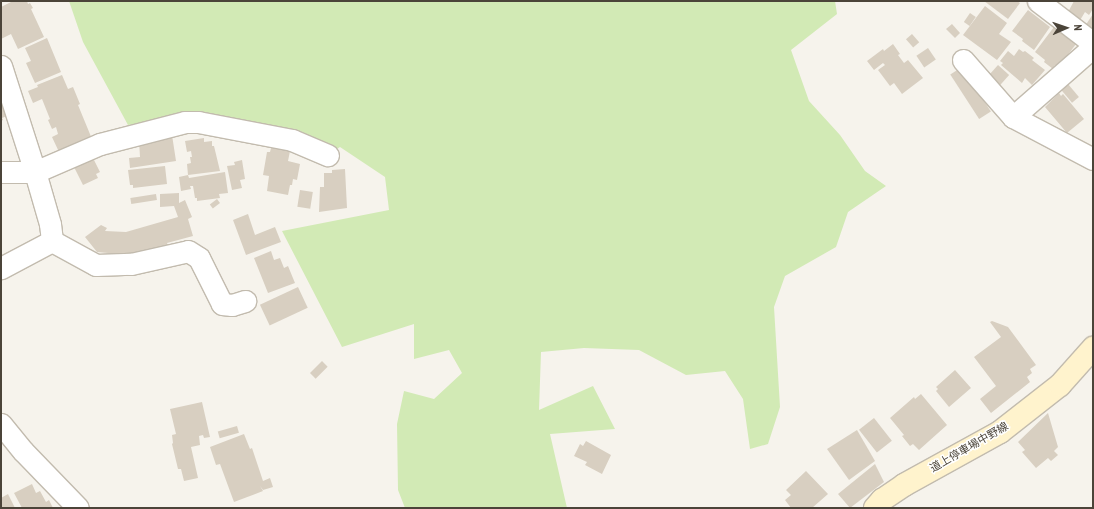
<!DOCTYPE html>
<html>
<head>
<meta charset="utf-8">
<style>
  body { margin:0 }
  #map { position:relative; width:1094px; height:509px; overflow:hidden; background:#f6f3ec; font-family:"PT Sans Narrow","Noto Sans JP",sans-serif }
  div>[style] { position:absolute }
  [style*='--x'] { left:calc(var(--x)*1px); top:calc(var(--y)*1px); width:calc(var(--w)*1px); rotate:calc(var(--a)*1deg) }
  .green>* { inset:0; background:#d2eab5 }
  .building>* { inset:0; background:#d8cfc1; transform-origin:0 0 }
  .roads { filter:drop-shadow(1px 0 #c2bbae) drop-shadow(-1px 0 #c2bbae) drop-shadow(0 1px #c2bbae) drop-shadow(0 -1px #c2bbae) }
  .street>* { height:21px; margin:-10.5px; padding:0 10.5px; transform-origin:10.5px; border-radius:10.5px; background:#fff }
  .secondary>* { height:22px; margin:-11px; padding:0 11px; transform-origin:11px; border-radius:11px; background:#fff3cd }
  span { translate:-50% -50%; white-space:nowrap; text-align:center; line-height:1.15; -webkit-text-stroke:3px #fff; paint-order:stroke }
  .street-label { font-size:11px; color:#4b4439 }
  .frame { position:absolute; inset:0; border:2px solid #4b4439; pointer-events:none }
  .north { position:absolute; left:1046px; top:8px; width:40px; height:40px; -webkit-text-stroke:3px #fff; paint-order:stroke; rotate:88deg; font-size:11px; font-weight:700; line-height:16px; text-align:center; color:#4b4439 }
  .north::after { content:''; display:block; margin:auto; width:14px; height:18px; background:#4b4439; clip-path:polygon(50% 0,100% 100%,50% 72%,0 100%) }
</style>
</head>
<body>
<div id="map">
  <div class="green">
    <i style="clip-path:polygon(69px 1px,835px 1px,837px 14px,791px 50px,809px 101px,840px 135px,865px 171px,886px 186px,848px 212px,836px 247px,785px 276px,774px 307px,780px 407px,768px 444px,750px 449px,743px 399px,725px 371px,686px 375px,639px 350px,584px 348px,541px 352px,539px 410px,593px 386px,615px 429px,550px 434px,567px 508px,405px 508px,398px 490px,397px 424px,404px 391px,434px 399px,462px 373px,449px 350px,414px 359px,414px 324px,342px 347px,282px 231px,389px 210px,385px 177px,340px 147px,328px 155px,204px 114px,128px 125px,83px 42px)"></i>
  </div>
  <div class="building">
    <i style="clip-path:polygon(13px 1px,27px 1px,28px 4px,30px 3px,33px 8px,31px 9px,44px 37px,18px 49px,11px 34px,1px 39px,1px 7px)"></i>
    <i style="clip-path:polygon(984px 1px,1017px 1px,1020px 3px,1008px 19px)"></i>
    <i style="clip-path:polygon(1074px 1px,1093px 1px,1093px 9px,1089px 15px,1085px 12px,1079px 22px,1067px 14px)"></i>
    <i style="clip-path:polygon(985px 6px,1007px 23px,999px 34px,1011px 42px,997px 60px,963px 35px)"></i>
    <i style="clip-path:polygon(1028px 10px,1050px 27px,1034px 50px,1022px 41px,1023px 39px,1012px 31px)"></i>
    <i style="left:970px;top:13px;width:7px;height:11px;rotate:34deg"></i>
    <i style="clip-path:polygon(1093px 14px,1093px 32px,1085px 26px)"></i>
    <i style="clip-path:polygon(952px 24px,960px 33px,955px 38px,946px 29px)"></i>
    <i style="clip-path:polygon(1054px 27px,1076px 44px,1058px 68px,1055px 65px,1053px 69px,1044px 62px,1045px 60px,1035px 52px)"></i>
    <i style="left:912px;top:34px;width:11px;height:8px;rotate:49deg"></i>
    <i style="clip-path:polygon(47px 38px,61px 72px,35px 83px,26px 63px,31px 61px,25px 48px)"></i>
    <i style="clip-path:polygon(893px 44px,900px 54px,898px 55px,904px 63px,908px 60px,923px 78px,902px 94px,894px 83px,890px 86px,878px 70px,885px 65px,883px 63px,874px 70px,867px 61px,883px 49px,884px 51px)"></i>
    <i style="left:928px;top:48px;width:14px;height:14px;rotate:56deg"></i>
    <i style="clip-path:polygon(1019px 49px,1023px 52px,1025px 51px,1034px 58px,1032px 60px,1045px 70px,1032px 85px,1025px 78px,1022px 83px,1001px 65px,1003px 63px,1000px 61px,1008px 51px,1014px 56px)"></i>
    <i style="left:998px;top:65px;width:15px;height:14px;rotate:42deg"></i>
    <i style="left:962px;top:67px;width:53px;height:14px;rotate:57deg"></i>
    <i style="clip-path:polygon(62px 75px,68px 89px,73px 87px,80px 104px,78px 105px,92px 139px,59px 152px,52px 137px,58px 134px,56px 127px,52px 129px,48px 120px,50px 119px,42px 99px,33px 103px,28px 91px,38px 87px,37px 85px)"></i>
    <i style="left:1068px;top:84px;width:17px;height:9px;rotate:50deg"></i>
    <i style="clip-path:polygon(1059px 93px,1061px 96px,1063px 94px,1084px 119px,1067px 133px,1045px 107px)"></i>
    <i style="clip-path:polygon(1px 95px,9px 115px,2px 118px,3px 120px,1px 121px)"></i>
    <i style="clip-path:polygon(172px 135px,176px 161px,130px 168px,129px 158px,140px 157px,139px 140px)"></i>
    <i style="clip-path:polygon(204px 138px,204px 142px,212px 141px,212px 146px,214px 146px,220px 171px,188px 175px,187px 164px,191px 163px,190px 157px,192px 157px,191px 151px,187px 152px,185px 141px)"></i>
    <i style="clip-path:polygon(271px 148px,290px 151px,288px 161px,300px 164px,297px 180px,293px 179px,292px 185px,290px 185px,288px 195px,267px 191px,269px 176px,263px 175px,267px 152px,270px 152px)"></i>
    <i style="clip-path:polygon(90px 160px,91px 161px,94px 160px,100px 172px,96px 174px,98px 178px,83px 185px,74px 167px)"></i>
    <i style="clip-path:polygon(242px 160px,245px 179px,240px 180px,242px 188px,232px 190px,227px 166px,235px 165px,234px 162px)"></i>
    <i style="clip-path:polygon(165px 166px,167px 184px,133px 188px,133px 185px,130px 185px,128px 170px)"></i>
    <i style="clip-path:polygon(345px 169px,347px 208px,319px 212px,320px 187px,324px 187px,324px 173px,332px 173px,332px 170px)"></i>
    <i style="clip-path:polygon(225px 172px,228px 193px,219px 194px,220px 198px,197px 201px,197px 198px,195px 198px,193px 186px,190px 186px,191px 189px,181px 191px,179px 177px,188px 175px,189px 178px)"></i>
    <i style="left:300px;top:190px;width:13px;height:17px;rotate:9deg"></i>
    <i style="clip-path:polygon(179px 193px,179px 203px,185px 200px,192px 217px,188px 219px,193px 236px,167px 243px,168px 246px,130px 255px,97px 252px,85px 237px,101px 225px,107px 228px,105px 231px,126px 232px,178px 217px,174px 206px,160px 207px,160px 194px)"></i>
    <i style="left:156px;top:194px;width:6px;height:26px;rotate:81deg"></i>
    <i style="left:217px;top:199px;width:5px;height:9px;rotate:53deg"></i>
    <i style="clip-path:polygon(248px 214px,255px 235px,275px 227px,281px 242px,246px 255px,233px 220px)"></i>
    <i style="clip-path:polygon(271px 251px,274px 260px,280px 258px,284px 268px,288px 266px,295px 283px,268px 293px,254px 258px)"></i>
    <i style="left:298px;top:287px;width:23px;height:42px;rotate:65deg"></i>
    <i style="clip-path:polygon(992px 321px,1008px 327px,1036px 365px,1030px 369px,1032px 373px,1027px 377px,1030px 382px,991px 413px,980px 399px,996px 386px,974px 357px,1001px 337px,990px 322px)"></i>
    <i style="left:322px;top:361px;width:8px;height:17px;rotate:45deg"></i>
    <i style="clip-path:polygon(955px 370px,971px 388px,949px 407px,936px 391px,938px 389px,936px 387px)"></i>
    <i style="clip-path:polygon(921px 394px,947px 425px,919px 450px,913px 444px,910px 446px,902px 436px,904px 435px,890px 418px,914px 397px,915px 399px)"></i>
    <i style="clip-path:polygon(202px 402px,210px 437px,204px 438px,203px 435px,199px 436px,200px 445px,191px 447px,198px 478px,184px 481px,181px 469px,178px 469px,172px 444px,173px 443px,172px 435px,176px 434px,170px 409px)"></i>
    <i style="clip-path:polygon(1048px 413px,1058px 447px,1054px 451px,1058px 455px,1051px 461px,1048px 458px,1036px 468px,1022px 452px,1025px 450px,1018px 442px)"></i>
    <i style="left:874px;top:418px;width:29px;height:19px;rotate:52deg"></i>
    <i style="left:237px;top:426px;width:7px;height:20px;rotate:74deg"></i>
    <i style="clip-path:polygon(857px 430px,875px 461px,849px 480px,827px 449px)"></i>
    <i style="clip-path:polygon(244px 434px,250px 449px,252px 448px,263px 481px,270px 478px,273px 487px,263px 490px,260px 486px,263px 491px,234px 502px,220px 464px,216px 465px,210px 447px)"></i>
    <i style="clip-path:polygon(586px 441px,611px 455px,602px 474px,585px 465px,587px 462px,574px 456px,580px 444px,583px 446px)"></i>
    <i style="clip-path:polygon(875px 464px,884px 482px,850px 508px,838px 494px)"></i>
    <i style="clip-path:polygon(806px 471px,828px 494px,812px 508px,791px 508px,785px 500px,791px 495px,786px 490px)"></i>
    <i style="clip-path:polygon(32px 484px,36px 493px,40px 491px,46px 502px,49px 500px,53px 508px,22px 508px,14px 493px)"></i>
    <i style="clip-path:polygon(8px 494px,15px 508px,1px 508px,1px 498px)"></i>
  </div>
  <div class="roads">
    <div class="street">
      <i style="--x:1038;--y:1;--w:69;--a:37.4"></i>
      <i style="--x:963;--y:60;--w:76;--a:48.7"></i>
      <i style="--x:1013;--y:117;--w:90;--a:27.7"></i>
      <i style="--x:1;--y:66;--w:111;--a:72.2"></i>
      <i style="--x:35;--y:172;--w:54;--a:73.9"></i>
      <i style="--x:50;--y:224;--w:17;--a:83"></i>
      <i style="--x:52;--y:241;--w:58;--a:152.1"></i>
      <i style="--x:1013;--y:117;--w:106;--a:-41.2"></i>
      <i style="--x:1;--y:172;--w:34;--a:0"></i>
      <i style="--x:35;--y:172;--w:71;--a:-23.3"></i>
      <i style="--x:100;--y:144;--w:88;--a:-14.5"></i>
      <i style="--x:185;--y:122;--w:13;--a:0"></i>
      <i style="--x:198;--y:122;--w:96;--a:10.8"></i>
      <i style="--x:292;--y:140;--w:39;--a:23"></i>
      <i style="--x:52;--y:241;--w:50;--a:28.6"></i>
      <i style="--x:96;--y:265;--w:35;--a:-2"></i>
      <i style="--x:131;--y:264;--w:58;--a:-12.8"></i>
      <i style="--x:188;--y:251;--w:13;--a:32"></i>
      <i style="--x:199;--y:258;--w:51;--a:63.4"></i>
      <i style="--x:222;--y:304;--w:10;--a:6"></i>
      <i style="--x:232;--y:305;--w:14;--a:-17"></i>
      <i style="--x:1;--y:424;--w:35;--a:51"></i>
      <i style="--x:23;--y:451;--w:79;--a:46"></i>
    </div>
    <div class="secondary">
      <i style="--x:875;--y:508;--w:11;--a:-49"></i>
      <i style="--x:882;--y:500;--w:27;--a:-34"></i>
      <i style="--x:904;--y:485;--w:110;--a:-28.9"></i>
      <i style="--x:1000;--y:432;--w:76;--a:-38.1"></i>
      <i style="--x:1060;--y:385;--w:50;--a:-48.3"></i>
    </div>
  </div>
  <div class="street-label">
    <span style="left:969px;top:447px;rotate:-30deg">道上停車場中野線</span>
  </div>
  <div class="frame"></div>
  <div class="north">N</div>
</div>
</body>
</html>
